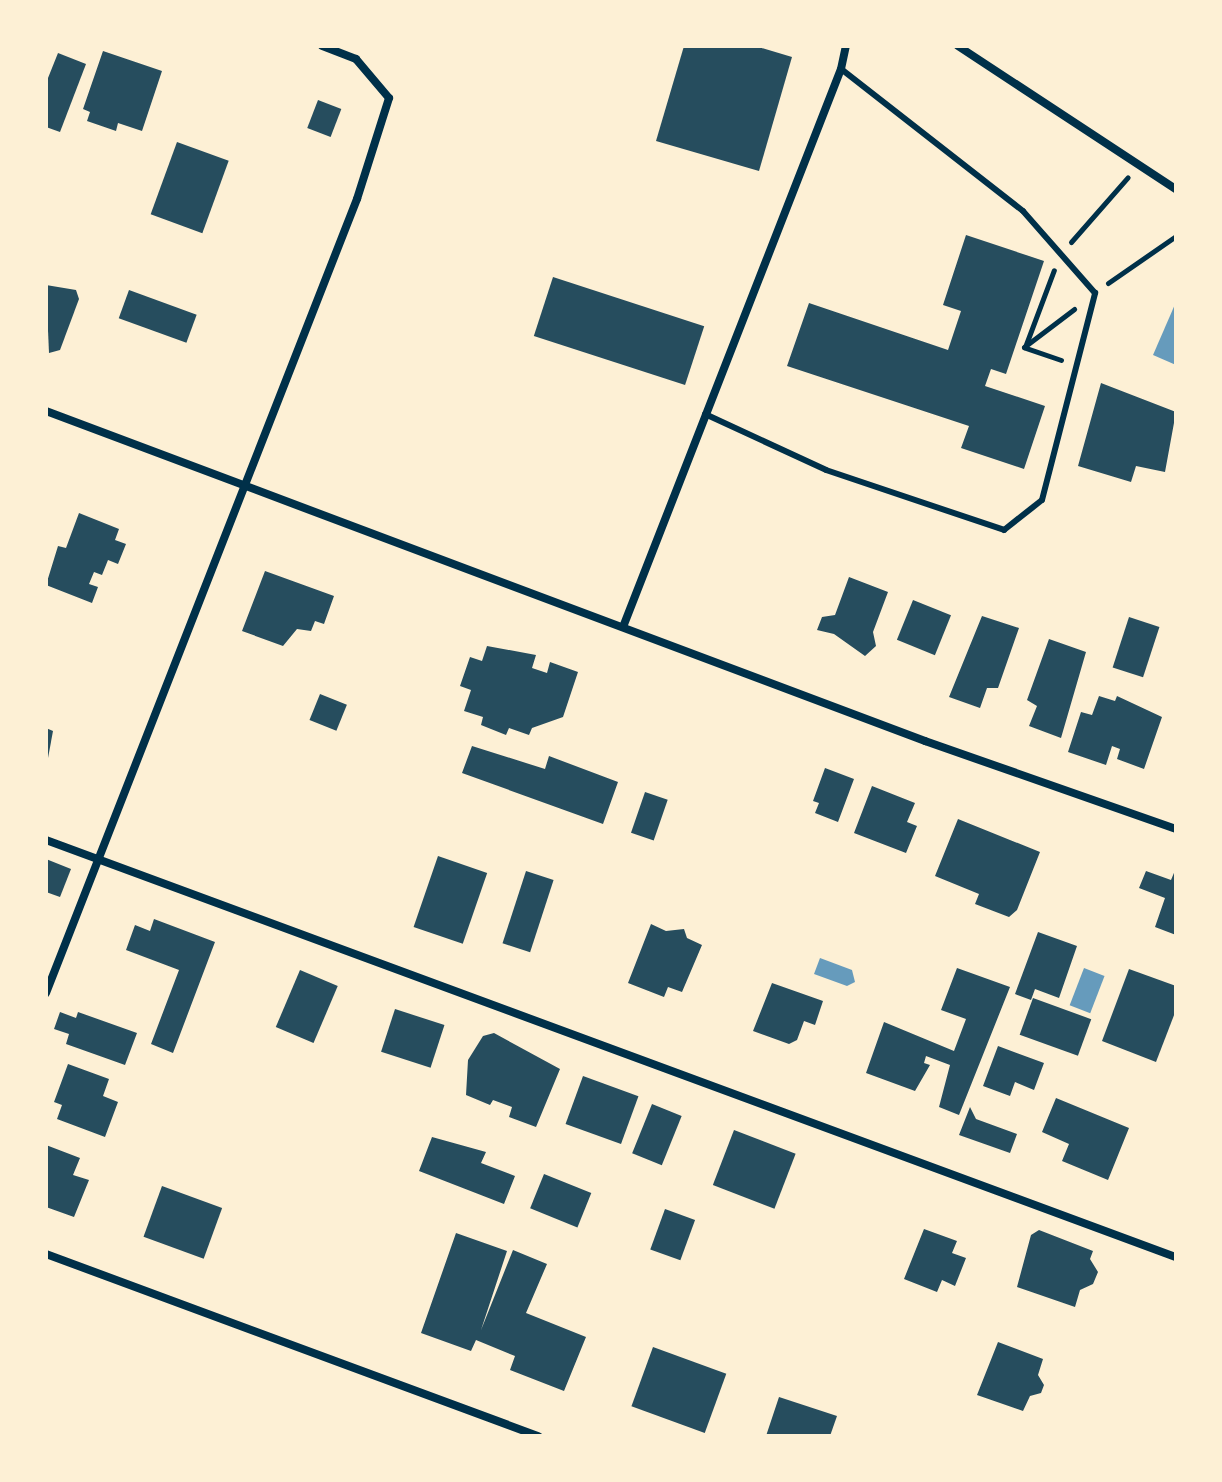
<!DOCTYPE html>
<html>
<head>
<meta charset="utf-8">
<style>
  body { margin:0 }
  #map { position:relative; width:1222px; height:1482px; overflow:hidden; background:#fdf0d5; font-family:"Sofia Sans Condensed",sans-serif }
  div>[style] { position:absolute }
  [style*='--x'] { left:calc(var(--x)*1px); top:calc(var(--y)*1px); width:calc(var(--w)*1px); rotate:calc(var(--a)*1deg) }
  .water>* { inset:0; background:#669bbc; transform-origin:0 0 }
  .building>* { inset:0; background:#264d5e; transform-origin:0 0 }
  .path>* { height:5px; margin:-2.5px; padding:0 2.5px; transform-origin:2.5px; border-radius:2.5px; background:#003049 }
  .service>* { height:6px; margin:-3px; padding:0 3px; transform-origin:3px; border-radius:3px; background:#003049 }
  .minor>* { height:8px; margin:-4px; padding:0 4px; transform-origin:4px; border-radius:4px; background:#003049 }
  span { translate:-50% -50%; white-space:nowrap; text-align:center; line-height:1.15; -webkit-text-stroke:6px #fdf0d5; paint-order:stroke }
  .frame { position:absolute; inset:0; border:48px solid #fdf0d5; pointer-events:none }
</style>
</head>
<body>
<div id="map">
  <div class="water">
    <i style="clip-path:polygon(1176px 302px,1176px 365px,1153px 355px)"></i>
    <i style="clip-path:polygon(820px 958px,852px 970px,855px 982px,847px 986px,814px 974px)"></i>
    <i style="left:1084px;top:968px;width:22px;height:40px;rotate:21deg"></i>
  </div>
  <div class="building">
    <i style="clip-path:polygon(684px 46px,755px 46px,792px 57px,759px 171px,656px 141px)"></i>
    <i style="clip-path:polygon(103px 51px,162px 71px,142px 131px,118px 123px,116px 131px,87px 121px,90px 112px,83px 109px)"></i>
    <i style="clip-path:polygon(58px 53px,86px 64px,60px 132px,46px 127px,46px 83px)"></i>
    <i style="left:318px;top:100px;width:25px;height:30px;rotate:21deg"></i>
    <i style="left:177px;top:142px;width:55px;height:77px;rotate:20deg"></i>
    <i style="clip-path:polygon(966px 235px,1044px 261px,1006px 374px,991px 369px,985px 386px,1045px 406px,1024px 469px,961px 448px,969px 426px,787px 366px,809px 303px,948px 350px,961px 311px,943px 305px)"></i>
    <i style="left:553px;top:277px;width:159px;height:62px;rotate:18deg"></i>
    <i style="clip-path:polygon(46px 285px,76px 290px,79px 299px,60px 350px,49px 353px)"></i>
    <i style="left:129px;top:290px;width:72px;height:30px;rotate:20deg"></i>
    <i style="clip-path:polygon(1101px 383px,1176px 412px,1165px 472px,1136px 466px,1131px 482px,1078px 466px)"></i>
    <i style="clip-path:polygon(79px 513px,119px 529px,115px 540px,126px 544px,118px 564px,108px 560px,102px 575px,94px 572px,89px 584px,98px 587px,92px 603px,46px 585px,58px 546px,66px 548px)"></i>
    <i style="clip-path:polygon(265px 571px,334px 596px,324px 624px,315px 621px,311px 631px,297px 629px,283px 646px,242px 631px)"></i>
    <i style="clip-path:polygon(849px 577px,888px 592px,873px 632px,876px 646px,865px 656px,834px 634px,817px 630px,822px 617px,835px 615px)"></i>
    <i style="left:913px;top:600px;width:41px;height:43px;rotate:22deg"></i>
    <i style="clip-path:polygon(982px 616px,1019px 628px,998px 688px,987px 688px,980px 708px,949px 697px)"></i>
    <i style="left:1129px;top:617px;width:32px;height:53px;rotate:18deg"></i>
    <i style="clip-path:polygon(1049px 639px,1086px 652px,1061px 738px,1029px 726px,1037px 706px,1027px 700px)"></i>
    <i style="clip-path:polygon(487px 646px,536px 655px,532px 668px,547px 673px,550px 662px,578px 672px,563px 717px,532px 728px,529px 735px,509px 728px,506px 735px,481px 725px,483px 717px,464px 711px,471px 690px,460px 686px,470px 657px,482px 661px)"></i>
    <i style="left:320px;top:694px;width:29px;height:28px;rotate:22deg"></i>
    <i style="clip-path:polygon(1099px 696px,1115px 701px,1117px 696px,1162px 717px,1144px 769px,1117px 759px,1120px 749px,1112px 746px,1106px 765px,1068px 752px,1081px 712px,1092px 715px)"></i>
    <i style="clip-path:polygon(46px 728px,53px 731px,46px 769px)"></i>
    <i style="clip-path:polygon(472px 746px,545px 769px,549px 756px,618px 782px,603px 824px,462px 773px)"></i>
    <i style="clip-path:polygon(825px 768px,854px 779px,838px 822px,815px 813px,819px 803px,813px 801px)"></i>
    <i style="clip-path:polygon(872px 786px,915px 803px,907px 822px,917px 826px,906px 853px,854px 833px)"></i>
    <i style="left:645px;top:792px;width:24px;height:43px;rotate:19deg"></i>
    <i style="clip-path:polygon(958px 819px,1040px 852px,1017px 910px,1009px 917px,975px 904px,979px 894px,935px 876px)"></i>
    <i style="left:438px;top:856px;width:52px;height:75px;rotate:19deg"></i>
    <i style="clip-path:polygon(46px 859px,71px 869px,60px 897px,46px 892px)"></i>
    <i style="clip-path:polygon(1176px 868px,1176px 935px,1155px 927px,1165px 898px,1139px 888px,1146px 871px,1171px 880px)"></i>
    <i style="left:526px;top:871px;width:29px;height:76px;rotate:18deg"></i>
    <i style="clip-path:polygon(154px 919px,215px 942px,173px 1053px,151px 1044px,179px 970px,126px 950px,135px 925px,150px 931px)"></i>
    <i style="clip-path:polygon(651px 924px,666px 931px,684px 929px,687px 938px,702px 945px,682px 992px,668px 987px,664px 997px,628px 983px)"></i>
    <i style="clip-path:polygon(1038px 932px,1077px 946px,1059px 998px,1035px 989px,1031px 1000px,1015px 994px)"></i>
    <i style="clip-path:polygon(957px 968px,1010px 987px,959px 1115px,939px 1107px,950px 1065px,926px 1056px,924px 1063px,930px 1065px,915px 1091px,866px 1073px,884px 1022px,954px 1051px,966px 1019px,941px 1010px)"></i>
    <i style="clip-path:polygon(1129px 969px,1176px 986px,1176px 1010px,1156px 1062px,1102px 1041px)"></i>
    <i style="left:300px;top:970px;width:41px;height:62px;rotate:23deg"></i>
    <i style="clip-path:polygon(772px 983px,823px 1001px,815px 1025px,804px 1021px,797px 1040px,789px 1044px,753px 1031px)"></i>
    <i style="left:1033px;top:998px;width:62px;height:39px;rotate:20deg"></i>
    <i style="left:395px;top:1009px;width:52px;height:45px;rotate:18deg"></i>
    <i style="clip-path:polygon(60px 1012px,76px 1018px,78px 1012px,137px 1033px,125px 1065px,66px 1044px,69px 1034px,54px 1029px)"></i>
    <i style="clip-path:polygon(494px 1033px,560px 1069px,536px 1127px,509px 1117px,512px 1107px,493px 1100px,490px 1105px,466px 1095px,468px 1060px,483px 1036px)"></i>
    <i style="clip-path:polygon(998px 1046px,1044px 1063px,1034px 1090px,1015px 1082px,1010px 1096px,983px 1086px)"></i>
    <i style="clip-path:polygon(68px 1064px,109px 1079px,103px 1096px,118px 1102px,105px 1137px,57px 1119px,62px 1105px,54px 1102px)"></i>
    <i style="left:583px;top:1076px;width:59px;height:51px;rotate:20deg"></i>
    <i style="clip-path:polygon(1056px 1098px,1129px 1128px,1108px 1180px,1062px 1161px,1069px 1144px,1042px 1132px)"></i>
    <i style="left:652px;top:1104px;width:32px;height:53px;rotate:22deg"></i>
    <i style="clip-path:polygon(970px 1107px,976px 1119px,1017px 1134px,1010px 1153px,959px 1135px)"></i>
    <i style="left:734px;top:1130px;width:66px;height:59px;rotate:21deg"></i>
    <i style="clip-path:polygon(432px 1137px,486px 1152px,481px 1163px,515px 1176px,504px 1204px,419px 1171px)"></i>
    <i style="clip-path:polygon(46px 1145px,80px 1158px,73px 1175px,89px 1180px,74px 1217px,46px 1207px)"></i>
    <i style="left:544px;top:1174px;width:51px;height:37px;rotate:22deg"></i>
    <i style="left:162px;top:1186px;width:64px;height:54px;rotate:20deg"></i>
    <i style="left:665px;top:1209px;width:32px;height:43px;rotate:20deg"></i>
    <i style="clip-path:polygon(924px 1229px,957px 1241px,952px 1253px,966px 1258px,955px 1286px,942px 1280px,937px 1292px,904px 1279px)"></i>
    <i style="clip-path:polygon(1039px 1230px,1093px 1251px,1090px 1259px,1098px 1272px,1093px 1284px,1080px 1290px,1075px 1307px,1017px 1287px,1031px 1235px)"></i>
    <i style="clip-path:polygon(456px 1233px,507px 1251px,481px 1330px,513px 1250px,547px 1264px,526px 1313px,586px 1337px,564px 1391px,510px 1370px,515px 1356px,476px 1340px,471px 1351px,421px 1333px)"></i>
    <i style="clip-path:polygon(998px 1342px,1043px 1359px,1038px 1375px,1044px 1385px,1041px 1393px,1030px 1396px,1023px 1411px,977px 1395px)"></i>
    <i style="left:653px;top:1347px;width:78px;height:63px;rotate:20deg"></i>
    <i style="clip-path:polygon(779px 1397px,837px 1416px,830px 1436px,766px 1436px)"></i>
  </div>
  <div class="path">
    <i style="--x:1071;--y:242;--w:86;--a:-48.8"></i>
    <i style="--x:1108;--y:283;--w:83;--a:-34.7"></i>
    <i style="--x:1025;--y:347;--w:82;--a:-69.4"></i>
    <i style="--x:1061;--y:360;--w:39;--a:-161"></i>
    <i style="--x:1024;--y:347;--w:63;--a:-37.2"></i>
  </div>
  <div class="service">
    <i style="--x:705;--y:414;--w:133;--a:24.8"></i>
    <i style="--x:826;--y:470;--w:188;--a:18.6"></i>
    <i style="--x:1004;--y:530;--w:48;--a:-38.3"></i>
    <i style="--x:1042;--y:500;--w:214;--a:-75.6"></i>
    <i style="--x:1095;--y:293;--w:109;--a:-131.3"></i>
    <i style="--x:1023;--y:211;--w:231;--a:-142"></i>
  </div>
  <div class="minor">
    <i style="--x:958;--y:46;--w:261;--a:33.3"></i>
    <i style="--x:46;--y:411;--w:939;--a:20.58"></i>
    <i style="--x:925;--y:741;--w:266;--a:19.3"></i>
    <i style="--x:623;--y:627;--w:599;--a:-68.66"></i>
    <i style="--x:841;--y:69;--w:24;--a:-78"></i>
    <i style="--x:46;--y:840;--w:1204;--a:20.26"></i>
    <i style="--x:46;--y:993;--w:853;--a:-68.61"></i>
    <i style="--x:357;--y:199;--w:106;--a:-72.4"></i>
    <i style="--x:389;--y:98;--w:51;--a:-130.2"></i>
    <i style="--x:356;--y:59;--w:36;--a:-159"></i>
    <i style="--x:46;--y:1254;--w:525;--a:20.3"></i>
  </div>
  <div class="frame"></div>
</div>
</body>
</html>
